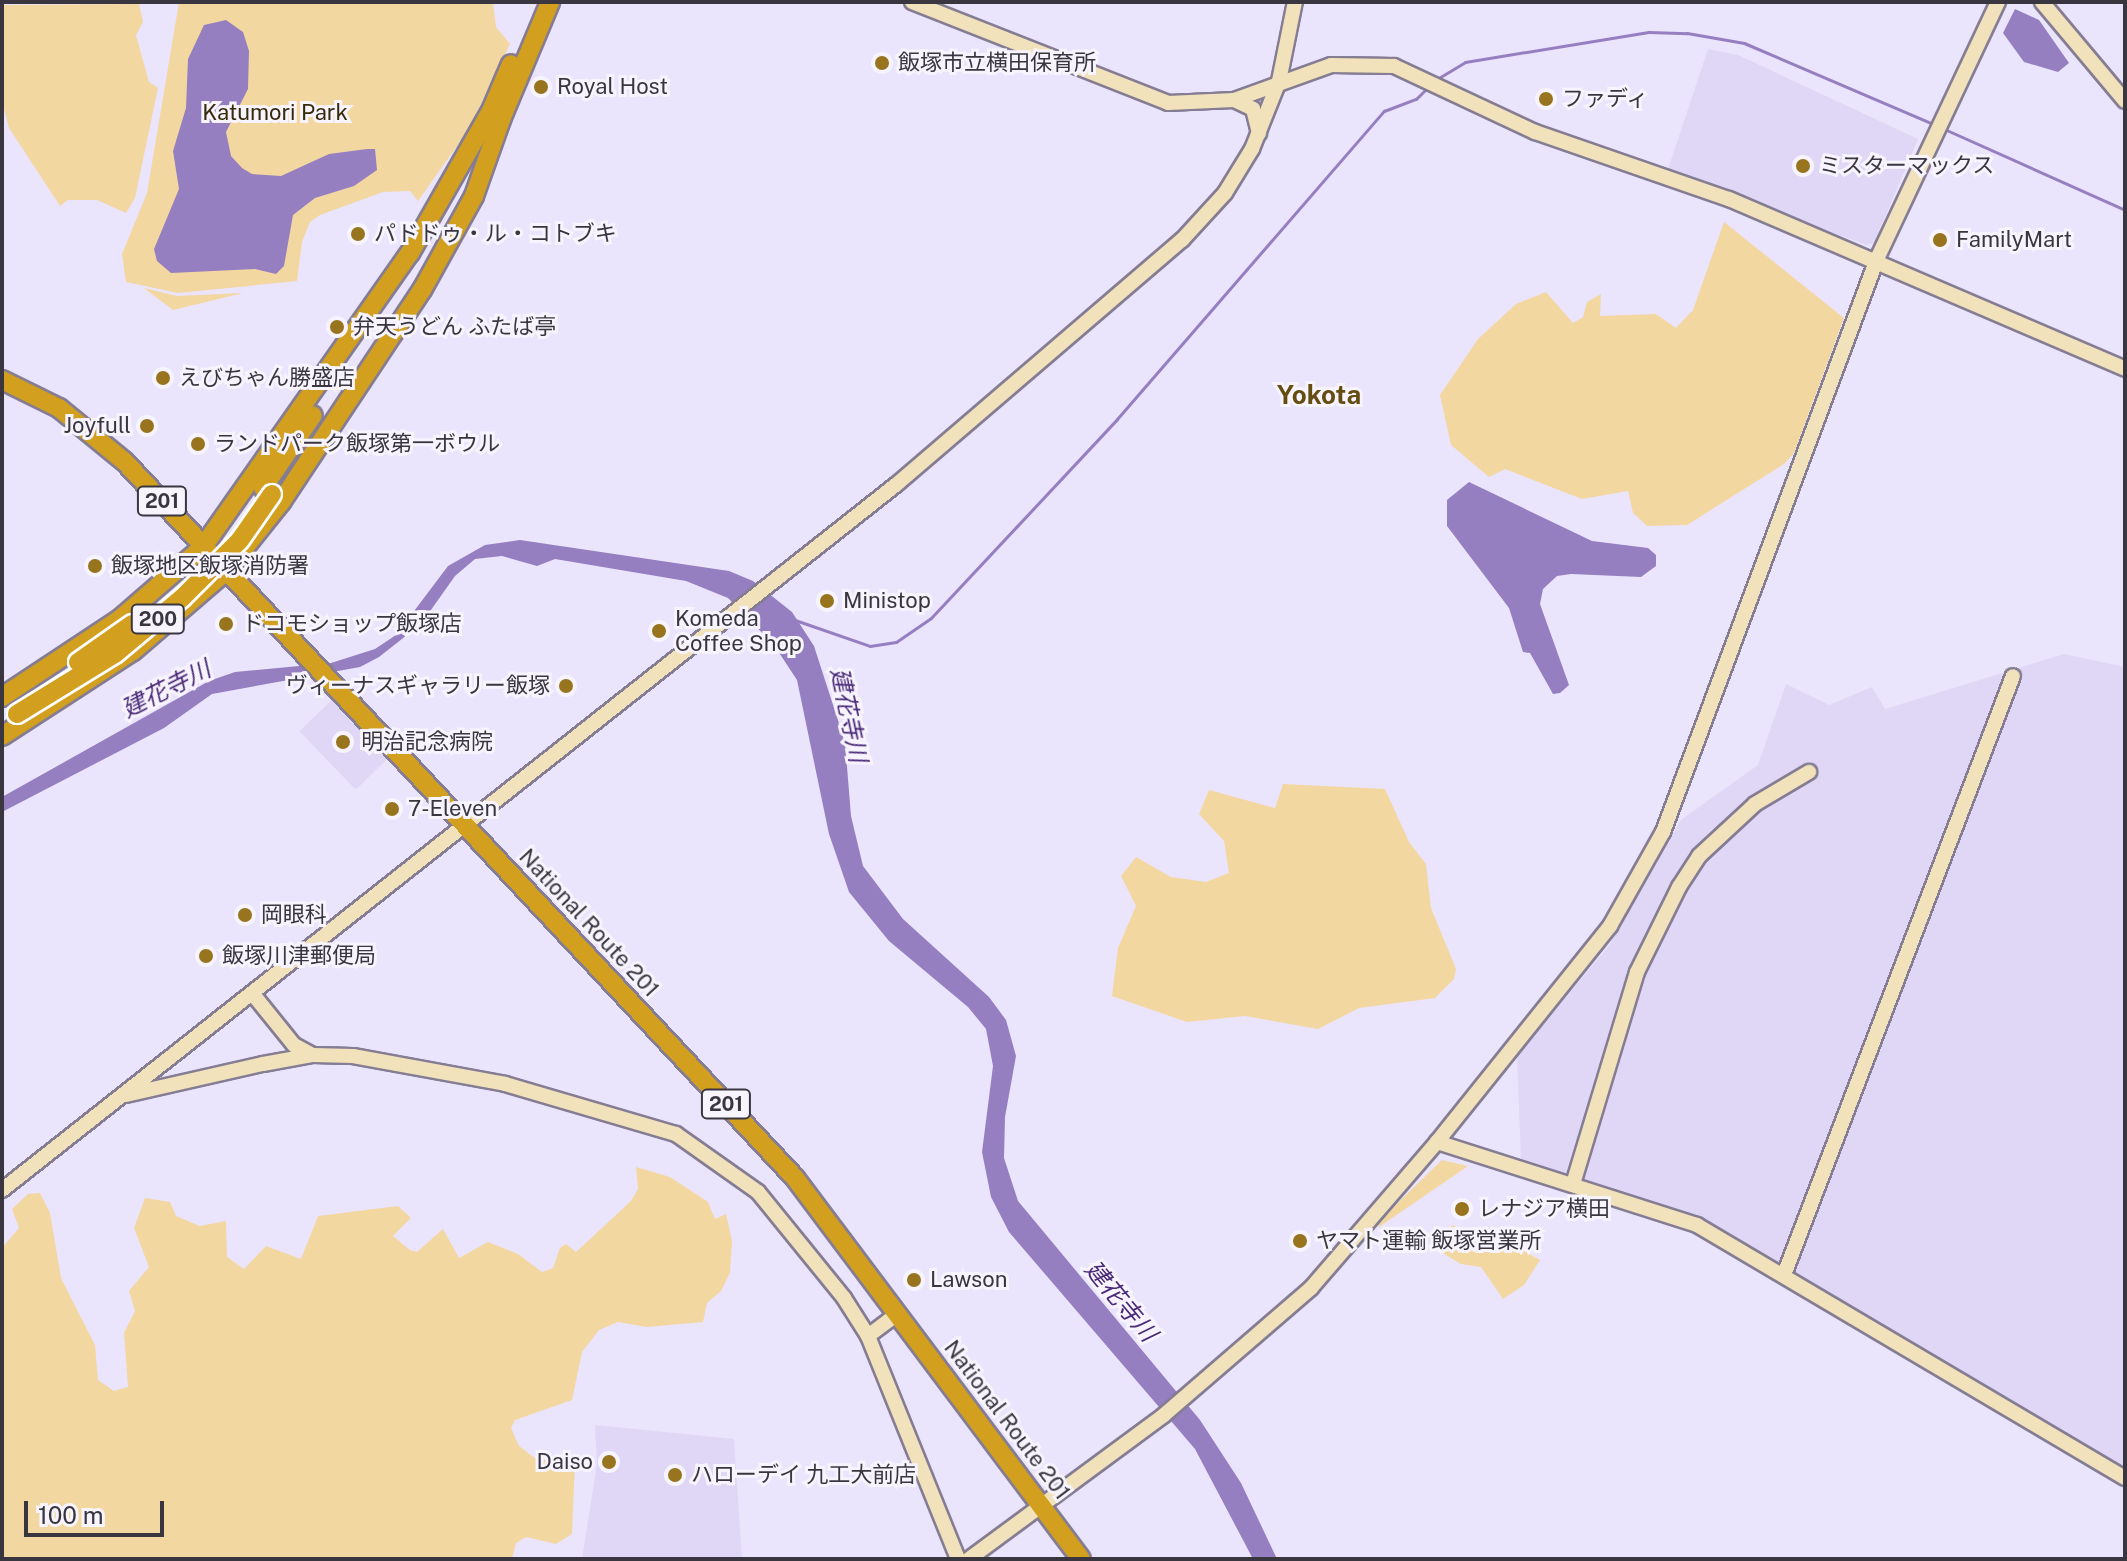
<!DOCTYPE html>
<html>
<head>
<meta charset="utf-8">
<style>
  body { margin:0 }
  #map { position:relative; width:2127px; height:1561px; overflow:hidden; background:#ebe4fd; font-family:"Public Sans","Noto Sans JP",sans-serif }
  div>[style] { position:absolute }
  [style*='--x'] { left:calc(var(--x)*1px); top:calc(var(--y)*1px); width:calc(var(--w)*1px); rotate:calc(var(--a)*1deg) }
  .built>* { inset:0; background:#e0d7f6; transform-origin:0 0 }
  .green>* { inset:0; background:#f3d7a0 }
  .water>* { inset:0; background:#957fc0 }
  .stream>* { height:3px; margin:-1.5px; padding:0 1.5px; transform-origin:1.5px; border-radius:1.5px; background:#957fc0 }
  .roads { filter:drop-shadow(2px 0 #847d93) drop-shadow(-2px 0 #847d93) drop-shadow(0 2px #847d93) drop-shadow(0 -2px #847d93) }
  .secondary>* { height:14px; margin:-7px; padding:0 7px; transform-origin:7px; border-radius:7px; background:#f2e2bc }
  .highway>* { height:18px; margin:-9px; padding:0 9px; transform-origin:9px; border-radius:9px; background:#d29f1e }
  .bridges { filter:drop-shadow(2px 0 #fff) drop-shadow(-2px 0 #fff) drop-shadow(0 2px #fff) drop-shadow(0 -2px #fff) }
  .highway-bridge>* { height:18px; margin:-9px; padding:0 9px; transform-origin:9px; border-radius:9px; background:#d29f1e }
  .dots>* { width:22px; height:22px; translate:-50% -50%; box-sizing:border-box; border:4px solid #f7f4fe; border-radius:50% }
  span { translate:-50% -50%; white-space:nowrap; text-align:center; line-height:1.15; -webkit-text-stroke:6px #f7f4fe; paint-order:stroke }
  .shield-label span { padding:2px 6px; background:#f7f4fe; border:2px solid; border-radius:6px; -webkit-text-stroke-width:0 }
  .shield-label { font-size:20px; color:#393640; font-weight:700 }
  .poi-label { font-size:22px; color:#393640 }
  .left { translate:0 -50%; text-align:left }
  .right { translate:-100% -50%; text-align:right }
  .park-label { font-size:22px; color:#382a09 }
  .street-label { font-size:22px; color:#393640 }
  .water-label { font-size:24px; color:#4a2a78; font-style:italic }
  .quarter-label { font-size:26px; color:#654c11; font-weight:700 }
  .frame { position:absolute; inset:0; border:4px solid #393640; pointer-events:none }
  .scale { position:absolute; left:24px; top:1501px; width:140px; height:36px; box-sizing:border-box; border:4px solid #393640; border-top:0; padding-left:10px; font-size:24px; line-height:28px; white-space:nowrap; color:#393640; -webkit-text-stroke:6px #f7f4fe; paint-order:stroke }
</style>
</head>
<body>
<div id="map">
  <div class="built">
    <i style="clip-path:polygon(1708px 49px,1738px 55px,1918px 139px,1874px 243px,1867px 245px,1667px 172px)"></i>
    <i style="clip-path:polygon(2064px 654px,2125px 667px,2125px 1468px,1711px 1225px,1521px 1160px,1517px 1057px,1611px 943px,1681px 820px,1758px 765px,1786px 684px,1829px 705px,1872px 687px,1885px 709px)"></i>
    <i style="left:334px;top:698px;width:81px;height:48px;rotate:46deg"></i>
    <i style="clip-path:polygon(595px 1425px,734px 1439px,742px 1559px,582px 1559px,597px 1464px)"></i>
  </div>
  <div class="green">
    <i style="clip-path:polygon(179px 2px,493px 2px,496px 27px,510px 44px,469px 129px,418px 201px,410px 191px,383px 192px,320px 215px,310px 222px,302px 242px,297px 281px,178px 293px,126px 282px,122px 254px,147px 193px)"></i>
    <i style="clip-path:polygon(139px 4px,143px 22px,136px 35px,149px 82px,158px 88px,135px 198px,126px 213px,97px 200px,68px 200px,60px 206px,9px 128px,2px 101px,2px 5px)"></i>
    <i style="clip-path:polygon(1724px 222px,1844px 318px,1794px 453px,1784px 464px,1687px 525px,1647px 526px,1633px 513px,1628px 491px,1582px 499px,1505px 469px,1489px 477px,1451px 445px,1440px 395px,1478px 339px,1516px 304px,1546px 292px,1573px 323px,1583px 317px,1587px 302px,1601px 294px,1600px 316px,1656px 314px,1676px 328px,1693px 310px)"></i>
    <i style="clip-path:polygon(144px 288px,177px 296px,243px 293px,173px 310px)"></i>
    <i style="clip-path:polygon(1283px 784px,1385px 789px,1409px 842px,1426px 864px,1431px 908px,1456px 969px,1454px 979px,1435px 998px,1359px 1008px,1318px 1029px,1245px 1016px,1187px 1022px,1112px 996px,1118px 948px,1136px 906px,1121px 876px,1136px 857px,1171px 877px,1206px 882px,1229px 873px,1224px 841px,1199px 814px,1209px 790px,1275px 808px)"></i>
    <i style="clip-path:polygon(1442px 1160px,1468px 1166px,1379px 1227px,1378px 1222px)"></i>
    <i style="clip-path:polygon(636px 1167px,670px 1177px,696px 1194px,708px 1202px,715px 1219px,726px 1214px,732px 1241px,730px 1273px,721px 1291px,707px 1303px,703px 1322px,647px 1327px,618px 1322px,599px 1330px,582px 1352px,572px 1400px,515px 1420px,511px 1428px,519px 1446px,536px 1459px,575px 1462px,572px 1534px,556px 1544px,526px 1537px,516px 1543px,512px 1559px,2px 1559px,2px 1248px,19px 1228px,12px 1209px,28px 1194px,40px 1193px,50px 1213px,61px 1278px,95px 1345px,98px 1380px,114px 1391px,128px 1387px,124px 1333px,135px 1311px,129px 1291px,149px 1267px,134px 1228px,145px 1198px,170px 1202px,176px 1216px,200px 1226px,226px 1221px,227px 1257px,244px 1269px,266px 1246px,301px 1259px,318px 1216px,398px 1206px,411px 1218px,393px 1236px,410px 1250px,417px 1252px,443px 1229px,459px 1258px,488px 1242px,518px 1254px,542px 1272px,553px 1268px,560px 1248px,566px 1244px,576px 1252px,631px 1201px,638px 1189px)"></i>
    <i style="clip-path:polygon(1453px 1225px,1465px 1233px,1481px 1227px,1540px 1260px,1524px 1285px,1503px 1299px,1481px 1267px,1461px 1264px,1434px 1248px)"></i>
  </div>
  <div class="water">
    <i style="clip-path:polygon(2015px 9px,2039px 20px,2069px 63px,2058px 72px,2024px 62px,2003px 33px)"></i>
    <i style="clip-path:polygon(226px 20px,243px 32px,249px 51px,248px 89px,226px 132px,231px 156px,242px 168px,252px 174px,281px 176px,329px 154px,367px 149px,375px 149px,377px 170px,354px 186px,315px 198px,293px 215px,284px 266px,276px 274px,255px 269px,171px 273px,157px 261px,154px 249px,179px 189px,173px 151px,186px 108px,188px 59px,204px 25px)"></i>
    <i style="clip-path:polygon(1469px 482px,1592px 541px,1648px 548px,1656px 555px,1656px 566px,1641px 577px,1571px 574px,1557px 576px,1543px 589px,1540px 604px,1569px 685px,1560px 693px,1553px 694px,1530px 653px,1523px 652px,1509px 608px,1447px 526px,1447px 500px)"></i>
    <i style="clip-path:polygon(520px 540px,729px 571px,753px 581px,792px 612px,814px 646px,845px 742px,851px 816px,863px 866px,903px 919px,989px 997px,1006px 1020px,1016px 1056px,1005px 1117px,1004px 1158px,1018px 1201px,1200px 1420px,1241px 1483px,1277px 1559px,1253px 1559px,1195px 1449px,1009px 1232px,991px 1197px,982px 1152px,993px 1066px,986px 1029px,968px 1007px,889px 941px,849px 892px,829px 834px,797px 680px,774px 645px,728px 598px,686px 581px,555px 559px,537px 566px,502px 556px,475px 559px,455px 576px,421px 624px,379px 657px,360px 667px,212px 694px,164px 728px,2px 812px,2px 797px,209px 681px,235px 672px,331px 663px,375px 649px,396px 635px,448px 566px,485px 545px)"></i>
  </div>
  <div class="stream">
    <i style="--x:1437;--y:79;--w:33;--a:-31"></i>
    <i style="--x:1465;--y:62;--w:186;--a:-9.3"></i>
    <i style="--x:1649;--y:32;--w:38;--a:2"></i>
    <i style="--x:1687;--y:33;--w:58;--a:10"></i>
    <i style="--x:1744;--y:43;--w:208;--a:23.2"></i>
    <i style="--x:1942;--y:128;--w:201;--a:24.1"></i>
    <i style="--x:795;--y:620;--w:79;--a:19.1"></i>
    <i style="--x:870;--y:646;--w:26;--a:-9"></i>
    <i style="--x:896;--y:642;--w:42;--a:-34.4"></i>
    <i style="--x:931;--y:618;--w:272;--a:-46.9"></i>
    <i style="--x:1117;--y:419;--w:408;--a:-49.1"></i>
    <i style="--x:1384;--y:111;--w:34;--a:-21"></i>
    <i style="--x:1416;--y:99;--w:17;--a:-45"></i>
  </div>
  <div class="roads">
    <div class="secondary">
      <i style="--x:912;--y:2;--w:275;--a:21.5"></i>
      <i style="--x:1168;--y:103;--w:66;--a:-2.6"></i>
      <i style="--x:1234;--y:100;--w:103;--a:-19.8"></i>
      <i style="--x:1331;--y:65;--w:63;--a:0.9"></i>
      <i style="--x:1394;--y:66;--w:156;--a:25.1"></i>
      <i style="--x:1535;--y:132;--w:205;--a:19.1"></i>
      <i style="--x:1729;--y:199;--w:431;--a:23.2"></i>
      <i style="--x:2042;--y:2;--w:129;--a:50"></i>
      <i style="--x:1234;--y:100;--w:21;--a:25"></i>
      <i style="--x:1253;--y:109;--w:25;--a:76"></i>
      <i style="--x:252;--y:993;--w:67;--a:51.1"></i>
      <i style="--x:294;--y:1045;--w:21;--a:28"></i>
      <i style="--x:126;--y:1095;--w:140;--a:-12.8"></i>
      <i style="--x:263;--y:1064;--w:51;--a:-10.2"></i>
      <i style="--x:313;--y:1055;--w:40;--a:1.4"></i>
      <i style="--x:353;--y:1056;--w:155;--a:10.4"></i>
      <i style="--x:505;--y:1084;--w:178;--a:16.3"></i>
      <i style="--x:676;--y:1134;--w:100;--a:35.3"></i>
      <i style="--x:758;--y:1192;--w:136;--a:50.9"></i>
      <i style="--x:844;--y:1298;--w:45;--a:57.7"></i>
      <i style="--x:868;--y:1336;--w:240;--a:68"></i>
      <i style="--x:1437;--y:1142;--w:273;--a:17.7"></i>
      <i style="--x:1697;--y:1225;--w:497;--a:30.6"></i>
      <i style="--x:1573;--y:1184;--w:221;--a:-73.2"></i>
      <i style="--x:1637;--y:972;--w:95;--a:-63.7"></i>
      <i style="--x:1679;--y:887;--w:37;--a:-57"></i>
      <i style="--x:1699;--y:856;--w:76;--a:-42.9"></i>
      <i style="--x:1755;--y:804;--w:63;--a:-30.7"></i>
      <i style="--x:2;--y:1190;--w:1140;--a:-38.27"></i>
      <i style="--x:897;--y:484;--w:375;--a:-40.6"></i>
      <i style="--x:1182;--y:240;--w:64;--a:-47.5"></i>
      <i style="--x:1225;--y:193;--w:52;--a:-58.5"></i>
      <i style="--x:1252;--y:149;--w:73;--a:-68.3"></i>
      <i style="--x:1279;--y:81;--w:81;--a:-78.6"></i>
      <i style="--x:1784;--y:1275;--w:641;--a:-69.08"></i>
      <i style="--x:868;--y:1336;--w:36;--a:-37"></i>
      <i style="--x:969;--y:1559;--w:242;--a:-36.4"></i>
      <i style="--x:1164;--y:1415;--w:194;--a:-40.8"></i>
      <i style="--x:1311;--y:1288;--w:193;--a:-49.2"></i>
      <i style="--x:1437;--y:1142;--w:277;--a:-51.3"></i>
      <i style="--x:1610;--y:926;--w:108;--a:-60.6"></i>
      <i style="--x:1663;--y:832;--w:612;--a:-69.52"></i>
      <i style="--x:1877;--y:259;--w:284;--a:-64.8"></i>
    </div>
    <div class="highway">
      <i style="--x:485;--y:125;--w:66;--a:-66.9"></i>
      <i style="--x:497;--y:129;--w:138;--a:-67.3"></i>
      <i style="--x:2;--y:380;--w:64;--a:26.2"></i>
      <i style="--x:59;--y:408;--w:85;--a:39.3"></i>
      <i style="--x:125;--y:462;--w:981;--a:46.9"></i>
      <i style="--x:795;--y:1178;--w:476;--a:53.1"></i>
      <i style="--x:263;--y:488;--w:88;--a:-55.6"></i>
      <i style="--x:2;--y:697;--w:141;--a:-33.5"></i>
      <i style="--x:120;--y:619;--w:110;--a:-40.9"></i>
      <i style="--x:203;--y:547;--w:360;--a:-54.9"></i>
      <i style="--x:410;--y:253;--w:161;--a:-60.3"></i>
      <i style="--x:2;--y:736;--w:156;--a:-33"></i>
      <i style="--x:133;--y:651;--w:121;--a:-40.7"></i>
      <i style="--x:225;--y:572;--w:90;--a:-51.3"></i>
      <i style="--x:281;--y:502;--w:255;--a:-56.4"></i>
      <i style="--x:422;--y:290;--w:107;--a:-61"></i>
      <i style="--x:474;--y:196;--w:84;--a:-70.5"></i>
    </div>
  </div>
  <div class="bridges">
    <div class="highway-bridge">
      <i style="--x:78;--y:662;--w:66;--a:-35.1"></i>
      <i style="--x:17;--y:714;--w:116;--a:-31.6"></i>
      <i style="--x:116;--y:653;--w:86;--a:-39.8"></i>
      <i style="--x:182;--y:598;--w:82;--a:-45"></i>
      <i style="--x:240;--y:540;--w:56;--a:-55.2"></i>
    </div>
  </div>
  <div class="dots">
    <i style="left:882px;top:63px;background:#98741e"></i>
    <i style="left:541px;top:87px;background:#98741e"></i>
    <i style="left:1546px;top:99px;background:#98741e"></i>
    <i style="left:1803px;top:166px;background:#98741e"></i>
    <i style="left:358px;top:234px;background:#98741e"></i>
    <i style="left:1940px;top:240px;background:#98741e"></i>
    <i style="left:337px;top:327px;background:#98741e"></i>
    <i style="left:163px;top:378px;background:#98741e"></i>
    <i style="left:147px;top:426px;background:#98741e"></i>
    <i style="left:198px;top:444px;background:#98741e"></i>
    <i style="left:95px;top:566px;background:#98741e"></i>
    <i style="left:827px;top:601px;background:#98741e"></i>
    <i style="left:226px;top:624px;background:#98741e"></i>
    <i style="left:659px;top:631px;background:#98741e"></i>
    <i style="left:566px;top:686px;background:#98741e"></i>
    <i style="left:343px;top:742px;background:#98741e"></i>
    <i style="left:392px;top:809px;background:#98741e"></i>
    <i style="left:245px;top:915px;background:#98741e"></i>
    <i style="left:206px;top:956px;background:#98741e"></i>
    <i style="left:1462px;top:1209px;background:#98741e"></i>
    <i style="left:1300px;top:1241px;background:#98741e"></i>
    <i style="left:914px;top:1280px;background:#98741e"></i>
    <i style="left:609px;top:1462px;background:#98741e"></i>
    <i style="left:675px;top:1475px;background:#98741e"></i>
  </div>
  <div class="shield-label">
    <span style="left:162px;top:501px">201</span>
    <span style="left:158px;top:619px">200</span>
    <span style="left:726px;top:1104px">201</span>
  </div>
  <div class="poi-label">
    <span class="left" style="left:898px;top:63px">飯塚市立横田保育所</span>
    <span class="left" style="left:557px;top:87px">Royal Host</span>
    <span class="left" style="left:1562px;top:99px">ファディ</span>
    <span class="left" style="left:1819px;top:166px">ミスターマックス</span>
    <span class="left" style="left:374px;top:234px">パドドゥ・ル・コトブキ</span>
    <span class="left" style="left:1956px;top:240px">FamilyMart</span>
    <span class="left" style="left:353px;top:327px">弁天うどん ふたば亭</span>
    <span class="left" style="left:179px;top:378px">えびちゃん勝盛店</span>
    <span class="right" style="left:131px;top:426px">Joyfull</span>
    <span class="left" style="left:214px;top:444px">ランドパーク飯塚第一ボウル</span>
    <span class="left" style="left:111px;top:566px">飯塚地区飯塚消防署</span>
    <span class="left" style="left:843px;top:601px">Ministop</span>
    <span class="left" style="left:675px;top:631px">Komeda<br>Coffee Shop</span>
    <span class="left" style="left:242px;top:624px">ドコモショップ飯塚店</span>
    <span class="right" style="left:550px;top:686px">ヴィーナスギャラリー飯塚</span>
    <span class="left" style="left:361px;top:742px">明治記念病院</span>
    <span class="left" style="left:408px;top:809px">7-Eleven</span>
    <span class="left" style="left:261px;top:915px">岡眼科</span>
    <span class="left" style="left:222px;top:956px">飯塚川津郵便局</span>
    <span class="left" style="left:1478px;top:1209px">レナジア横田</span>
    <span class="left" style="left:1316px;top:1241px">ヤマト運輸 飯塚営業所</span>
    <span class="left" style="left:930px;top:1280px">Lawson</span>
    <span class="right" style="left:593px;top:1462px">Daiso</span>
    <span class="left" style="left:691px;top:1475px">ハローデイ 九工大前店</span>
  </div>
  <div class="park-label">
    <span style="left:275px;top:113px">Katumori Park</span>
  </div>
  <div class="street-label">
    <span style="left:589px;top:923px;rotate:47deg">National Route 201</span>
    <span style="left:1007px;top:1420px;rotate:53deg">National Route 201</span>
  </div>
  <div class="water-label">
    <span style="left:166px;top:689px;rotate:-27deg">建花寺川</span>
    <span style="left:849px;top:715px;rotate:78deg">建花寺川</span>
    <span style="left:1121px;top:1301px;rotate:50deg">建花寺川</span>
  </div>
  <div class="quarter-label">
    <span style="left:1319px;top:395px">Yokota</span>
  </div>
  <div class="frame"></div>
  <div class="scale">100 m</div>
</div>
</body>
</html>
